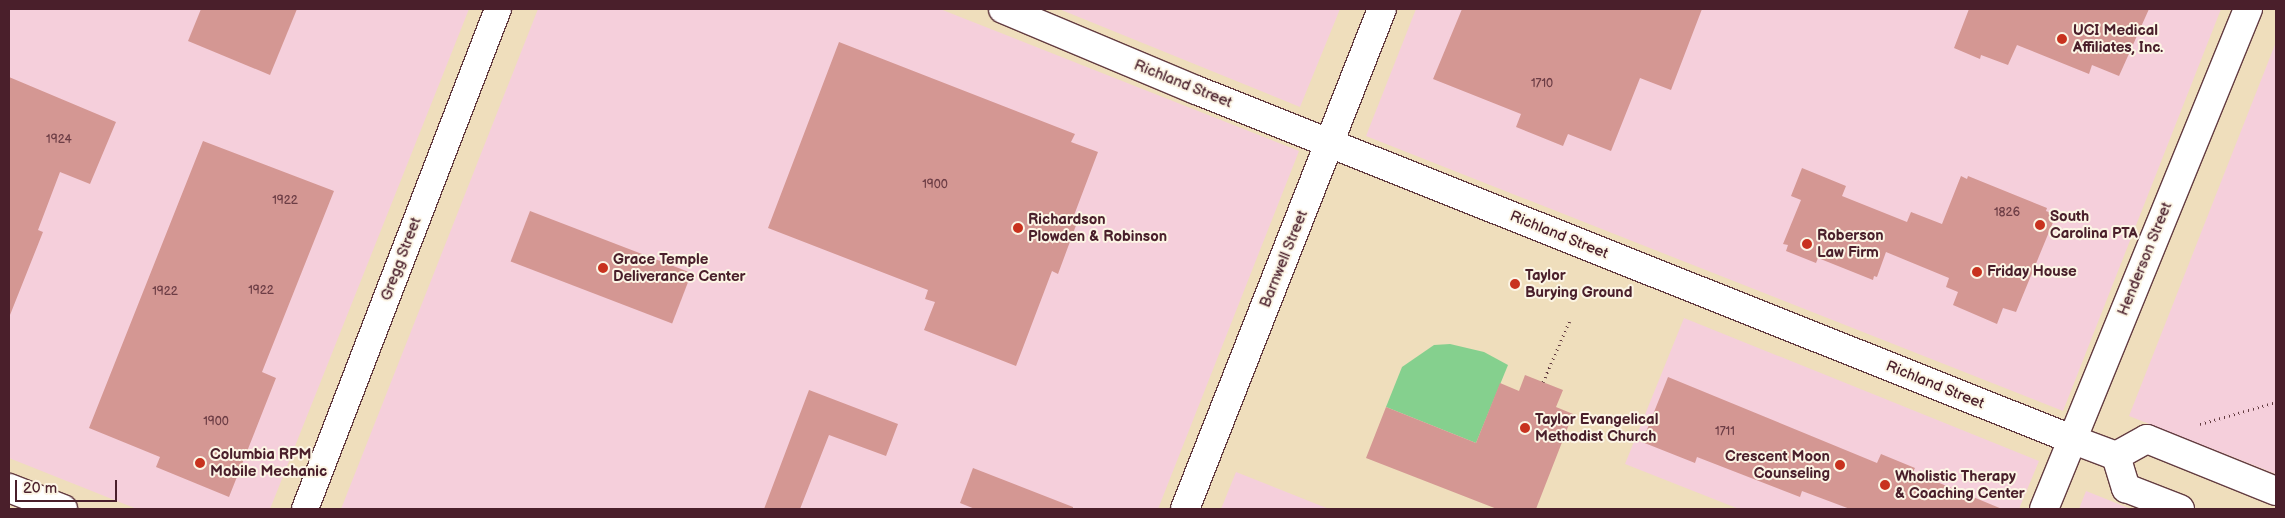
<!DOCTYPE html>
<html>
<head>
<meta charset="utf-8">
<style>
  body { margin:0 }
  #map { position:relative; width:2285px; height:518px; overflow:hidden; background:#efdebc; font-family:"Balsamiq Sans",sans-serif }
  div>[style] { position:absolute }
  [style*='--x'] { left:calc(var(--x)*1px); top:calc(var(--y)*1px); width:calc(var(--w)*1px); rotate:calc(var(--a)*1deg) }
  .built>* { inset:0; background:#f5cfdb }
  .green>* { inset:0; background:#85d08e }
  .building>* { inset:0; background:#d49793; transform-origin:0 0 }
  .path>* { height:3px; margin-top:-1.5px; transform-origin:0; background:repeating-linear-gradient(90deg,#633c41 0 1px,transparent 0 5px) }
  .roads { filter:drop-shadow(1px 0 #633c41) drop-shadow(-1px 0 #633c41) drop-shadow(0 1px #633c41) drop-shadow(0 -1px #633c41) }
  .minor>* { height:26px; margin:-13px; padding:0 13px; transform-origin:13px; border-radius:13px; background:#fff }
  .tertiary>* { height:28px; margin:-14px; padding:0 14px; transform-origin:14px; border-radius:14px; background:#fff }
  .dots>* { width:14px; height:14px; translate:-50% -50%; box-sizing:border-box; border:2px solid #fcf5e5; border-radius:50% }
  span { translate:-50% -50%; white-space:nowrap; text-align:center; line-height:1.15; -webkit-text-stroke:4px #fcf5e5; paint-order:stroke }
  .number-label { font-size:12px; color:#6c3d45 }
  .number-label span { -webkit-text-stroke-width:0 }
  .poi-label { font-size:15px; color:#4a1f2b; font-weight:700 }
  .left { translate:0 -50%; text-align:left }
  .right { translate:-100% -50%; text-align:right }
  .street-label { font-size:15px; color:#4a1f2b }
  .frame { position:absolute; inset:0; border:10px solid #4a1f2b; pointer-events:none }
  .scale { position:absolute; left:15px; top:480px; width:102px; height:22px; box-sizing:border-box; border:2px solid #4a1f2b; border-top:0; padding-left:6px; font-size:15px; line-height:18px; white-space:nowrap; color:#4a1f2b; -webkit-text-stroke:4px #fcf5e5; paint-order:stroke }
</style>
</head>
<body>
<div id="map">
  <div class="built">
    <i style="clip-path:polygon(9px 9px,469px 9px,270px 509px,137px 509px,9px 458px)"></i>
    <i style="clip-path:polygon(538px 9px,940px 9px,1299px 151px,1158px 509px,341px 509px)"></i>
    <i style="clip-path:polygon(1059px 9px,1340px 9px,1300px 107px)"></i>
    <i style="clip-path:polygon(1416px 9px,2221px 9px,2063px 411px,1366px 136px)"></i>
    <i style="clip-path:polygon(2276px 42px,2276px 474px,2129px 416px)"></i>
    <i style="clip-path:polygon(1684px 318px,2039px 461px,2019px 509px,1739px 509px,1625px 464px)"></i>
    <i style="clip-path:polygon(1236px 472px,1329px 509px,1221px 509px)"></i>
    <i style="clip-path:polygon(2086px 491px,2131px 509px,2079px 509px)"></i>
  </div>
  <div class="green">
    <i style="clip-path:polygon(1450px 344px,1484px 352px,1508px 365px,1476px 443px,1386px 407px,1402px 367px,1434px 345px)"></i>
  </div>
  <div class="building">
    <i style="clip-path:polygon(201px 9px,297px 9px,270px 75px,188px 41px)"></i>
    <i style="clip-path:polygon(1462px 9px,1702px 9px,1671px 90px,1640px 78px,1611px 151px,1568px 134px,1563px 146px,1516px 127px,1521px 114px,1433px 79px)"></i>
    <i style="clip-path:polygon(1969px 9px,2149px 9px,2119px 76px,2092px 65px,2089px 74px,2017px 45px,2008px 65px,1981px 55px,1980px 59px,1954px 48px)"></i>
    <i style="clip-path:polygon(839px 42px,1075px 134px,1071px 142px,1098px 152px,1073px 218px,1078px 220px,1058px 274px,1052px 271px,1016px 366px,924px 330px,935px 302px,925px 299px,928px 290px,768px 228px)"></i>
    <i style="clip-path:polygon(9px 77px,116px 122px,90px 184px,60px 172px,38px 230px,43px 232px,10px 315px)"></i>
    <i style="clip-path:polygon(203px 141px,334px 191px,262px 372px,276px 378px,229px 497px,156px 467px,160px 457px,89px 428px)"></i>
    <i style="clip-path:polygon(1802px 168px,1846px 186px,1842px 196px,1907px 222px,1911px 212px,1942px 224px,1961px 176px,1967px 179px,1968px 176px,2047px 208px,2046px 211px,2056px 215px,2016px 312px,2003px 308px,1997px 324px,1953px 305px,1958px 292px,1946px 287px,1949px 278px,1886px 252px,1877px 277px,1874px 276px,1873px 280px,1818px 258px,1816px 263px,1786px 251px,1788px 245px,1783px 244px,1801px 200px,1791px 196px)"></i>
    <i style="left:530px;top:211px;width:173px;height:54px;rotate:21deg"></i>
    <i style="clip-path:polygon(1525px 375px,1563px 390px,1556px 407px,1573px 414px,1536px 509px,1497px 509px,1366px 458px,1386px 407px,1476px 443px,1500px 383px,1519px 391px)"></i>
    <i style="clip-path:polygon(1668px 377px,1877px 463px,1881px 454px,1915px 468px,1913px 472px,2002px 509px,1850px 509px,1802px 491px,1800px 497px,1697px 457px,1695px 463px,1642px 442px)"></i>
    <i style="clip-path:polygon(809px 390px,898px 424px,886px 456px,829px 435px,800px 509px,764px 509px)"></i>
    <i style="clip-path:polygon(973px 468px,1073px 507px,1073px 509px,975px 509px,960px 503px)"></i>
  </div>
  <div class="path">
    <i style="--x:1543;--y:382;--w:68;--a:-66.5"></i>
    <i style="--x:2200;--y:424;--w:79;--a:-16.1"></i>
  </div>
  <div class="roads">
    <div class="minor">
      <i style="--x:305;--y:509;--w:536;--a:-68.89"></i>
    </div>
    <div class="tertiary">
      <i style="--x:1003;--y:9;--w:209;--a:22.8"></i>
      <i style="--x:1196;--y:90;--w:942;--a:21.74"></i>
      <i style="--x:2071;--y:439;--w:48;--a:20.7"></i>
      <i style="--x:2116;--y:456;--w:35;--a:-29"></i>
      <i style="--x:2147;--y:439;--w:139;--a:22"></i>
      <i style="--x:2116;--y:456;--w:34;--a:73"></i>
      <i style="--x:2126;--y:488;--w:58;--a:21.3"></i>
      <i style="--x:9;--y:488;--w:58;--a:21.3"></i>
      <i style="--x:1185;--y:509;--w:537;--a:-68.5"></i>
      <i style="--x:2044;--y:509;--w:540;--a:-67.8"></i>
    </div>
  </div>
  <div class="dots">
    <i style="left:2062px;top:39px;background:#c8321e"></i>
    <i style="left:2040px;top:225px;background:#c8321e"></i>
    <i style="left:1018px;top:228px;background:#c8321e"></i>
    <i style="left:1807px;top:244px;background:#c8321e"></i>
    <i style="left:603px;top:268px;background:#c8321e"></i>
    <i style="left:1977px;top:272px;background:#c8321e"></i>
    <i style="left:1515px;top:284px;background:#c8321e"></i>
    <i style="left:1525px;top:428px;background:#c8321e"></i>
    <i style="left:200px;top:463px;background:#c8321e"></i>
    <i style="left:1840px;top:465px;background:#c8321e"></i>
    <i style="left:1885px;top:485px;background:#c8321e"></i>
  </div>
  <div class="number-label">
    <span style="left:1542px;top:84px">1710</span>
    <span style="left:59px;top:140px">1924</span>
    <span style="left:935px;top:185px">1900</span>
    <span style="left:285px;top:201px">1922</span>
    <span style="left:2007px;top:213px">1826</span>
    <span style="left:261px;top:291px">1922</span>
    <span style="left:165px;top:292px">1922</span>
    <span style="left:216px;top:422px">1900</span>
    <span style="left:1725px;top:432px">1711</span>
  </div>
  <div class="poi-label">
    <span class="left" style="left:2073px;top:39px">UCI Medical<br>Affiliates, Inc.</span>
    <span class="left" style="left:2050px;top:225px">South<br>Carolina PTA</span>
    <span class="left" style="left:1028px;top:228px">Richardson<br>Plowden &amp; Robinson</span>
    <span class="left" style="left:1817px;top:244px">Roberson<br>Law Firm</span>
    <span class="left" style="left:613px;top:268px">Grace Temple<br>Deliverance Center</span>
    <span class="left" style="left:1987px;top:272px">Friday House</span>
    <span class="left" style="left:1525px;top:284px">Taylor<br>Burying Ground</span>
    <span class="left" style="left:1535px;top:428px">Taylor Evangelical<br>Methodist Church</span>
    <span class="left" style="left:210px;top:463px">Columbia RPM<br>Mobile Mechanic</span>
    <span class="right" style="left:1830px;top:465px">Crescent Moon<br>Counseling</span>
    <span class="left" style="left:1895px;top:485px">Wholistic Therapy<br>&amp; Coaching Center</span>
  </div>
  <div class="street-label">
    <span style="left:1183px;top:84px;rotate:22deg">Richland Street</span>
    <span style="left:1559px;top:235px;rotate:22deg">Richland Street</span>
    <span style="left:401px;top:259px;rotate:-69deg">Gregg Street</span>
    <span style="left:1284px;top:259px;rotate:-68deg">Barnwell Street</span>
    <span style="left:2145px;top:259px;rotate:-68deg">Henderson Street</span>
    <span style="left:1935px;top:385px;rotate:22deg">Richland Street</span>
  </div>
  <div class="frame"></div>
  <div class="scale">20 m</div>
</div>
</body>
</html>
